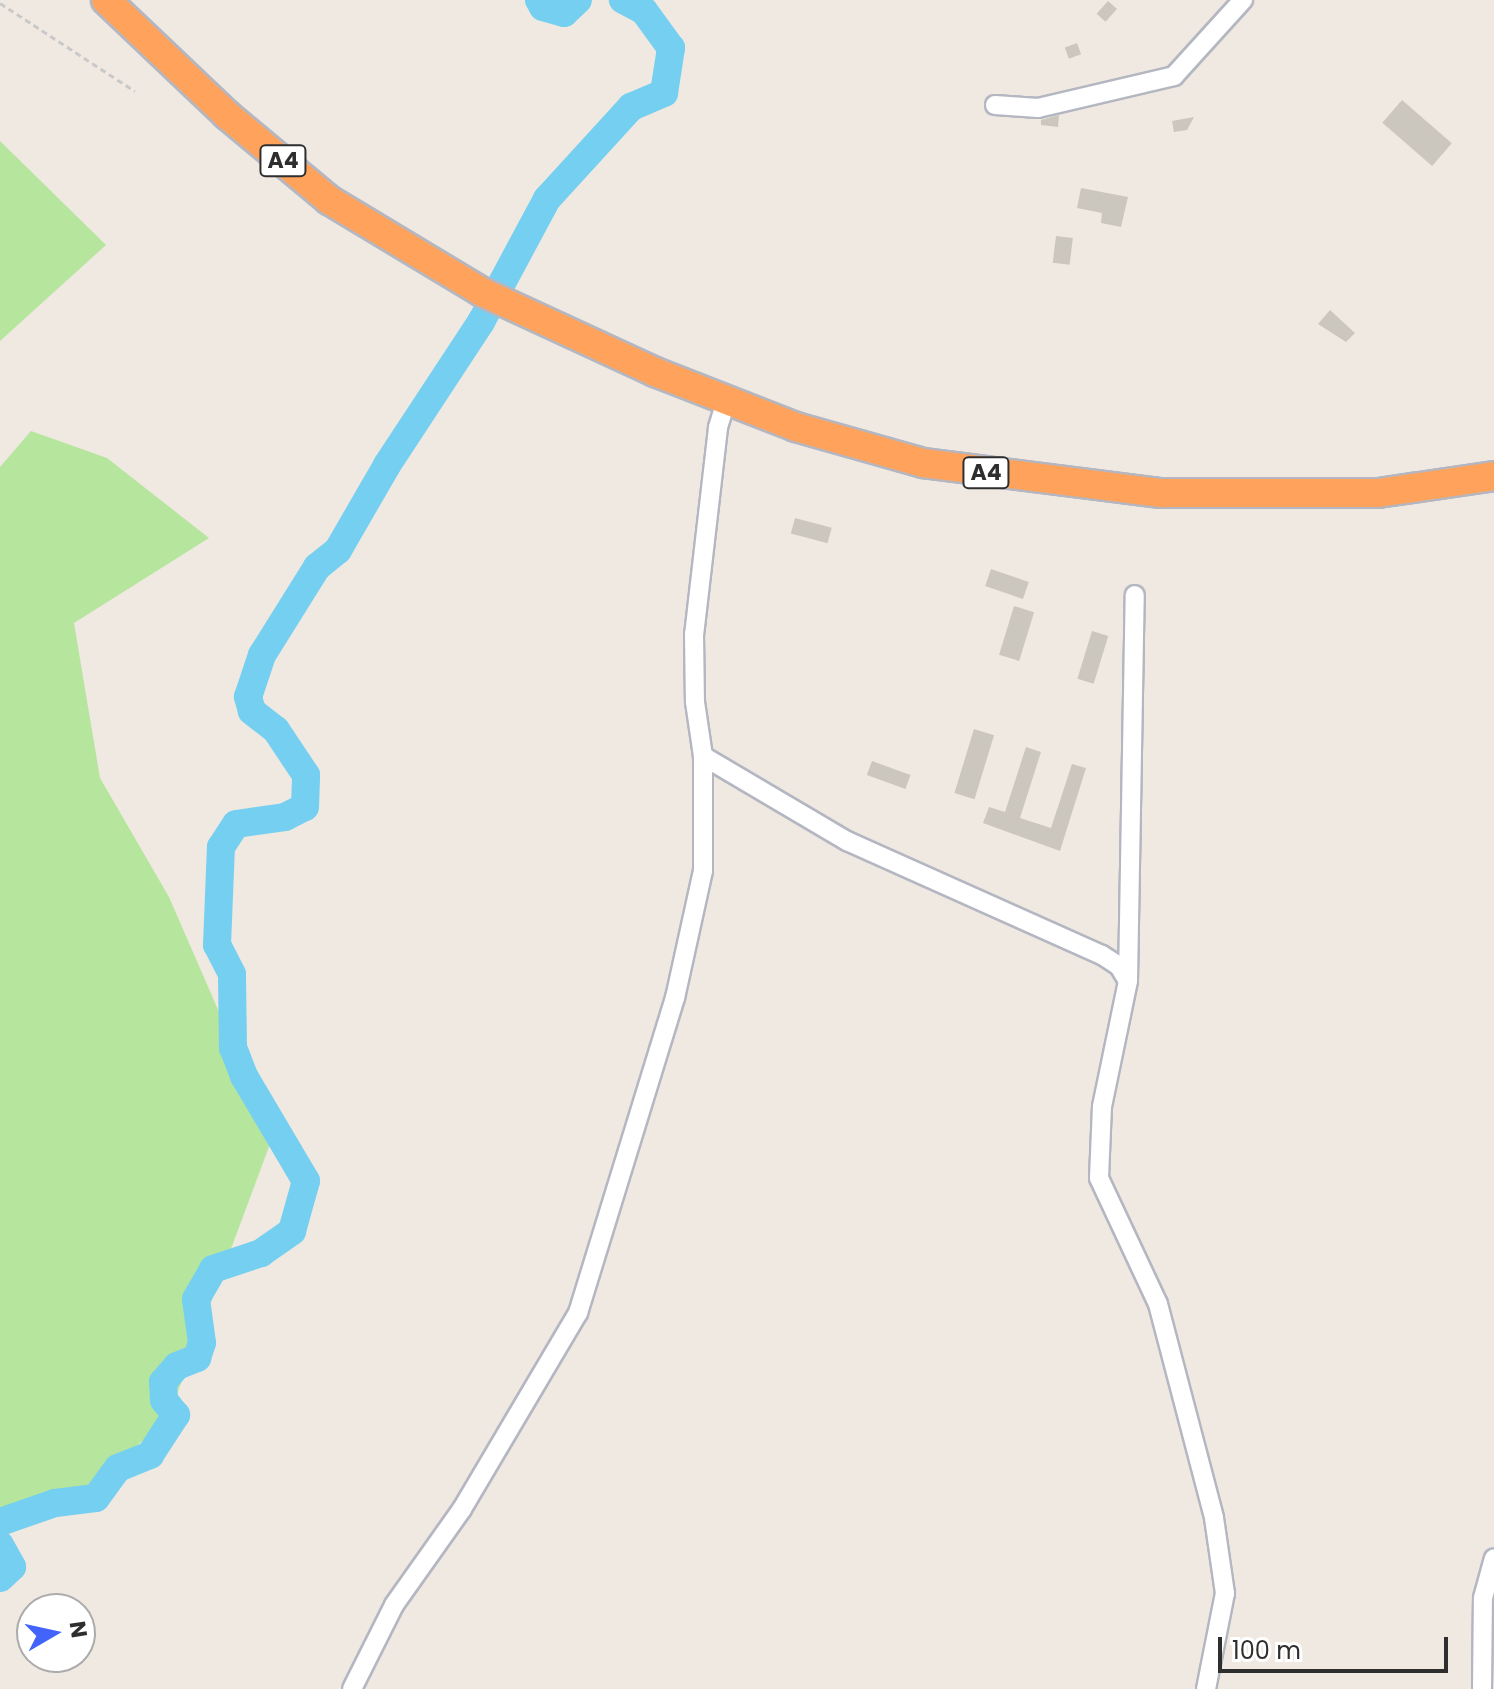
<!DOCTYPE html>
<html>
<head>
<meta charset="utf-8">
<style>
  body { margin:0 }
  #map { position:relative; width:1494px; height:1689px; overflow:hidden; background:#efe9e1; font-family:Poppins,sans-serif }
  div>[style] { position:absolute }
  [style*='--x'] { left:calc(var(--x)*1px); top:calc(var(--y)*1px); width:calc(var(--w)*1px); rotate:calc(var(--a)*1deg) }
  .green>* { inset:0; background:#b6e59e }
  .river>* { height:28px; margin:-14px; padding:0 14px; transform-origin:14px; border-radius:14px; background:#75cff0 }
  .building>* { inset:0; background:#cbc7bf; transform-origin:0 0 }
  .path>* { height:3px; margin-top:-1.5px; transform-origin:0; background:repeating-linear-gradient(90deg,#c9c9c9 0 6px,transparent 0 10px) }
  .roads { filter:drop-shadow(2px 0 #b4b7c1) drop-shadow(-2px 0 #b4b7c1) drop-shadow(0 2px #b4b7c1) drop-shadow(0 -2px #b4b7c1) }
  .minor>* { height:18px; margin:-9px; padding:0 9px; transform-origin:9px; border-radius:9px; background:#fff }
  .highway>* { height:28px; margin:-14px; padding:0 14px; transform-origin:14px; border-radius:14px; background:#ffa35c }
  span { translate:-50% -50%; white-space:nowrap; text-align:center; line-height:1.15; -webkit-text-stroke:8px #fff; paint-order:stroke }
  .shield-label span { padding:2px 6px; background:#fff; border:2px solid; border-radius:6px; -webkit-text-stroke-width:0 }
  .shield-label { font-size:22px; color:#2e2e2e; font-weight:700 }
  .north { position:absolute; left:16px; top:1593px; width:80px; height:80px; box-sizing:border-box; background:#fff; border:2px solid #ababab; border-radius:50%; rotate:81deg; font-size:22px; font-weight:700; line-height:32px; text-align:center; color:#2e2e2e }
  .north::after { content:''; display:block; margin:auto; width:28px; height:36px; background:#4264fb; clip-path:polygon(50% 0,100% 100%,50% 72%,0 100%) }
  .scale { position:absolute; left:1218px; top:1637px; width:230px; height:36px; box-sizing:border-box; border:4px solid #2e2e2e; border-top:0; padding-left:10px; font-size:24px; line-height:28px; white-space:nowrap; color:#2e2e2e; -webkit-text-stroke:6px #fff; paint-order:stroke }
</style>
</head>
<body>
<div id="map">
  <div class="green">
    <i style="clip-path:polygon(0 141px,106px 245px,0 341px)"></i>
    <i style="clip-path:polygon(31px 431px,107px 458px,209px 538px,74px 623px,100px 778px,169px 897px,273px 1136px,168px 1418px,73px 1503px,0 1534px,0 467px)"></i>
  </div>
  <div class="river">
    <i style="--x:539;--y:0;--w:8;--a:60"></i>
    <i style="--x:543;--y:7;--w:22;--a:16"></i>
    <i style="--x:564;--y:13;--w:19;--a:-43"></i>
    <i style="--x:0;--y:1522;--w:58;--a:-19.1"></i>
    <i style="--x:55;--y:1503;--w:41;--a:-7"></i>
    <i style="--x:96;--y:1498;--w:37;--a:-54"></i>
    <i style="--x:118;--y:1468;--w:35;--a:-22"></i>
    <i style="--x:150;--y:1455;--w:48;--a:-57"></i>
    <i style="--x:176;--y:1415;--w:19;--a:-129"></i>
    <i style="--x:164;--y:1400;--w:18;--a:-93"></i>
    <i style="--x:163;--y:1382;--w:21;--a:-49"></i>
    <i style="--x:177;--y:1366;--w:22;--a:-22"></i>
    <i style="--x:197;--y:1358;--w:16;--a:-72"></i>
    <i style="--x:202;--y:1343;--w:44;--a:-97.8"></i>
    <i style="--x:196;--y:1299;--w:34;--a:-60"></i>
    <i style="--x:213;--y:1269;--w:51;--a:-18.4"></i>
    <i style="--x:261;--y:1253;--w:38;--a:-35"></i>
    <i style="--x:292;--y:1231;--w:52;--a:-74.4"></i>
    <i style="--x:306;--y:1181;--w:122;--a:-120.6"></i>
    <i style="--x:244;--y:1076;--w:30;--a:-111"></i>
    <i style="--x:233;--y:1048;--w:74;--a:-90.8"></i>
    <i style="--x:232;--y:974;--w:33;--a:-117"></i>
    <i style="--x:217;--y:945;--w:98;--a:-87.7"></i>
    <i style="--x:221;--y:847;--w:27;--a:-57"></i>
    <i style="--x:236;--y:824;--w:49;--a:-8.1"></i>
    <i style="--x:285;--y:817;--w:22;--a:-27"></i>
    <i style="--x:305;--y:807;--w:32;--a:-88"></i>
    <i style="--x:306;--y:775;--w:54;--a:-123.7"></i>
    <i style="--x:276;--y:730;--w:31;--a:-142"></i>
    <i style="--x:252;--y:711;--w:15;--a:-106"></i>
    <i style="--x:248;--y:697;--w:44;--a:-71.6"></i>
    <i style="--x:262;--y:655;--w:104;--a:-58"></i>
    <i style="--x:317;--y:567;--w:27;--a:-39"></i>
    <i style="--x:338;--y:550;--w:98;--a:-60"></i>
    <i style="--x:387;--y:465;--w:171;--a:-56.7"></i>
    <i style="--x:481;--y:322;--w:140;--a:-61.8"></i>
    <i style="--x:547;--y:199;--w:125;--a:-47.6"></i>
    <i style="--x:631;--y:107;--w:36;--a:-23"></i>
    <i style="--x:664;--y:93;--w:46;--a:-81.2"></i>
    <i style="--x:671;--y:48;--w:46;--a:-126.1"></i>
    <i style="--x:644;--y:11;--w:24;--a:-152"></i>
    <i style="--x:0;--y:1545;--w:25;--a:61"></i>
    <i style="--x:12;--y:1567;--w:16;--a:137"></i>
  </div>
  <div class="building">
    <i style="left:1108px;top:1px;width:12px;height:17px;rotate:42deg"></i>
    <i style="left:1077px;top:43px;width:12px;height:13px;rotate:70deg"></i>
    <i style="left:1402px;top:100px;width:66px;height:30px;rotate:41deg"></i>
    <i style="clip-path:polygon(1059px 115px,1058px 127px,1041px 125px,1041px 120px)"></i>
    <i style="clip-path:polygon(1194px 117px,1187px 130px,1174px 132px,1172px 121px)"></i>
    <i style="clip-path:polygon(1081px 188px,1128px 197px,1121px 227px,1101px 223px,1102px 213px,1077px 208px)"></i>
    <i style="left:1056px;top:236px;width:17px;height:27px;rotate:7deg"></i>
    <i style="clip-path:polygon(1330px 310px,1355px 333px,1346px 342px,1318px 324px)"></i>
    <i style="left:795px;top:518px;width:38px;height:16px;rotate:15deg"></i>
    <i style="left:991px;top:569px;width:40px;height:18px;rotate:19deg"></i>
    <i style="left:1014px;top:606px;width:21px;height:51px;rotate:17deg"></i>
    <i style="left:1092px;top:631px;width:17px;height:50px;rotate:17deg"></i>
    <i style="left:974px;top:729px;width:21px;height:67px;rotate:17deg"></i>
    <i style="clip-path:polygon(1026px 747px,1041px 752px,1020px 818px,1051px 828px,1072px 764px,1086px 768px,1060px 851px,983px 823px,989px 807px,1005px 812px)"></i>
    <i style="left:872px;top:761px;width:41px;height:15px;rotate:20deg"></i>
  </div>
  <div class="path">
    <i style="--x:0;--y:3;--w:161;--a:33.1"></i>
  </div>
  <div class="roads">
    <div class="minor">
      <i style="--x:995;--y:105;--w:43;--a:4"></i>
      <i style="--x:1038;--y:108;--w:140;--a:-13.2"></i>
      <i style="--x:1174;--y:76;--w:103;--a:-47.8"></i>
      <i style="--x:726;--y:401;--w:28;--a:107"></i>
      <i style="--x:718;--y:428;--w:207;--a:96.6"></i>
      <i style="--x:694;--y:634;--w:68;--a:89.2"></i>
      <i style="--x:695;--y:702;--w:55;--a:81.6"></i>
      <i style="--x:703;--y:756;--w:167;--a:30.6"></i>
      <i style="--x:847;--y:841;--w:279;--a:24.1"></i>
      <i style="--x:1102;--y:955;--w:20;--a:33"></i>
      <i style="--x:1119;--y:966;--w:17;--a:59"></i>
      <i style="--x:1128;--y:981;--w:128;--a:101.7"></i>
      <i style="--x:1102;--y:1106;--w:72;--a:92.4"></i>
      <i style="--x:1099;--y:1178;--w:139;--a:64.9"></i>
      <i style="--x:1158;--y:1304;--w:221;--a:75.3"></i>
      <i style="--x:1214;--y:1518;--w:76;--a:81.7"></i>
      <i style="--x:1225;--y:1593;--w:98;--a:101.2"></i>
      <i style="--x:1128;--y:980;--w:385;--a:-89"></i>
      <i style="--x:352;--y:1689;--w:94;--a:-63.4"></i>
      <i style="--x:394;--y:1605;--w:118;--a:-54.7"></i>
      <i style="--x:462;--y:1509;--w:228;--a:-59.4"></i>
      <i style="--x:578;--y:1313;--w:330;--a:-72.9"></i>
      <i style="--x:675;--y:998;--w:130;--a:-77.6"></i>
      <i style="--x:703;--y:871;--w:115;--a:-90"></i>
      <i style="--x:1482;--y:1689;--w:91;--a:-89.4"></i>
      <i style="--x:1483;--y:1598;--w:41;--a:-74.6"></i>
    </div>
    <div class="highway">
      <i style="--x:106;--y:0;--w:167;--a:43.5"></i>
      <i style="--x:227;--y:115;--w:133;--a:39.8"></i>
      <i style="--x:329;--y:200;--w:179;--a:31"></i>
      <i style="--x:482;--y:292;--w:191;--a:24.8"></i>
      <i style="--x:655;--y:372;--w:151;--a:21.3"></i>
      <i style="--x:796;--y:427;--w:132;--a:15.8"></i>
      <i style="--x:923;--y:463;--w:240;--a:7.2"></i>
      <i style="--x:1161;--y:493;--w:217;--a:0"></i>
      <i style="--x:1378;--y:493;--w:117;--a:-8.3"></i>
    </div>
  </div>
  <div class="shield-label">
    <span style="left:283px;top:161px">A4</span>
    <span style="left:986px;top:473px">A4</span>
  </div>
  <div class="north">N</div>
  <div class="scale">100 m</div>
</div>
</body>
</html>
